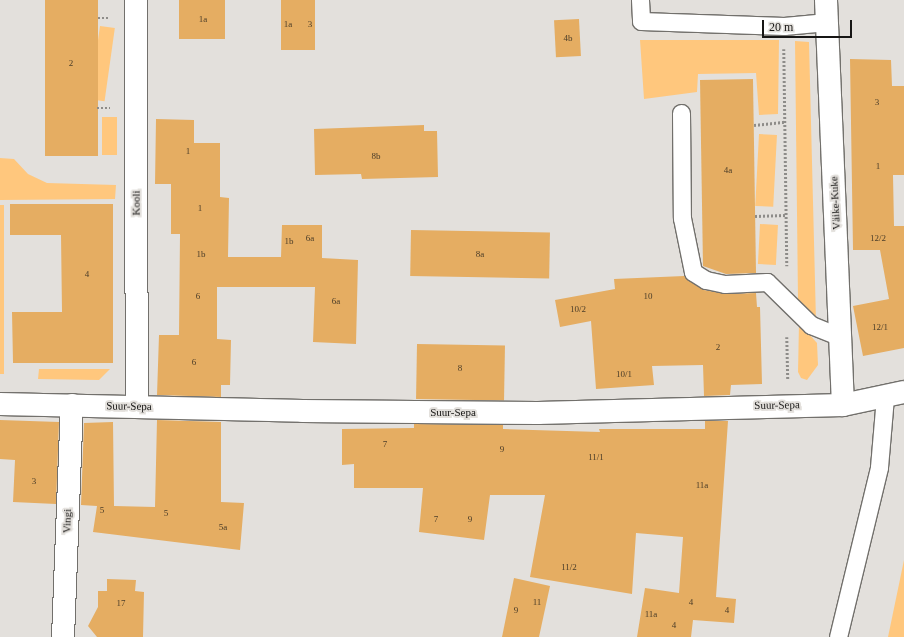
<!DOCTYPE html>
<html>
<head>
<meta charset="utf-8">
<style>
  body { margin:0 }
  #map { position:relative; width:904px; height:637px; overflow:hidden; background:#e3e0dc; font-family:Georgia,serif }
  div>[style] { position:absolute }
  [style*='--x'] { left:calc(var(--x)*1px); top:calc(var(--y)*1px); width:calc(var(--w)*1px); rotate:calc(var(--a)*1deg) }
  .green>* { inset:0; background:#ffc77d; transform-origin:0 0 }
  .building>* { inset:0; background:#e5ad62; transform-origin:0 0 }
  .path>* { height:2.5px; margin-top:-1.25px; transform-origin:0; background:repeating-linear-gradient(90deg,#8e8c89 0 2px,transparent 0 4px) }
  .roads { filter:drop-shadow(1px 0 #72706c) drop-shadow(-1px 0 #72706c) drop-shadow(0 1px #72706c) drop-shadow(0 -1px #72706c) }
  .lane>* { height:17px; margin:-8.5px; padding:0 8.5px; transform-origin:8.5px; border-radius:8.5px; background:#fff }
  .street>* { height:22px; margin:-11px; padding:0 11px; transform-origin:11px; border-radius:11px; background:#fff }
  span { translate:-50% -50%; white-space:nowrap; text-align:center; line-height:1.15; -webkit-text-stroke:4px #e3e0dc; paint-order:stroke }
  .number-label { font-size:9px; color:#4a3c28 }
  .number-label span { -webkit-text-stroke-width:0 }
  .street-label { font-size:11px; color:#171615 }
  .scale { position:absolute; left:762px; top:20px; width:90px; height:18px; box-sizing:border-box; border:2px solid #171615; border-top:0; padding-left:5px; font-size:12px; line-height:14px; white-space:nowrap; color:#171615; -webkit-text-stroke:3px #e3e0dc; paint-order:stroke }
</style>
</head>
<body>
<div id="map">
  <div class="green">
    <i style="left:100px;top:26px;width:15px;height:74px;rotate:8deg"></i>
    <i style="clip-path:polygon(640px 40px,779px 40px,778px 114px,759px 115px,756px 73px,698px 74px,697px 92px,644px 99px)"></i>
    <i style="clip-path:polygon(795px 41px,809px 42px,816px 321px,798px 300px)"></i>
    <i style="left:102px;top:117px;width:15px;height:38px"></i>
    <i style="left:759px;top:134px;width:18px;height:72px;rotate:3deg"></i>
    <i style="clip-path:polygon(0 158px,14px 159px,28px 174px,47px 183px,116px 185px,115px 199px,0 200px)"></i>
    <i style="left:0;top:205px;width:4px;height:169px"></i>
    <i style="left:760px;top:224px;width:18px;height:40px;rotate:3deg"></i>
    <i style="clip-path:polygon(799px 323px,817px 343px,818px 365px,807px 380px,801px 378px,798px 372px)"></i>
    <i style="clip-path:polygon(39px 369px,110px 369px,99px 380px,38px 379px)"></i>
    <i style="clip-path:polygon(904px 560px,904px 637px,888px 637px)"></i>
  </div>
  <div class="building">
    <i style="left:45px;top:0;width:53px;height:156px"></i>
    <i style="left:179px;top:0;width:46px;height:39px"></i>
    <i style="left:281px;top:0;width:34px;height:50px"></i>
    <i style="left:579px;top:19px;width:37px;height:25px;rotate:87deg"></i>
    <i style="clip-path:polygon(850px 59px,891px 60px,892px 86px,904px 86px,904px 175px,893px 175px,894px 226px,904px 226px,904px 348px,863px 356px,853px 306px,889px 299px,880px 250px,853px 250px)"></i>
    <i style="clip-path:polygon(753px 79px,756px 273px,726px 274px,703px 266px,700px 80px)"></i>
    <i style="clip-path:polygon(156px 119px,194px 120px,194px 143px,220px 143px,220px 197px,229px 198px,228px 257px,281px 257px,282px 225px,322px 225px,322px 258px,358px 260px,356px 344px,313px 342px,315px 287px,217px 287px,217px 339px,231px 340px,230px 385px,221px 385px,221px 397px,157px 395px,159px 335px,179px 335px,180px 234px,171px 234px,171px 184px,155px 184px)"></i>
    <i style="clip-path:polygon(424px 125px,424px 131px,437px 131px,438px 177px,362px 179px,361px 174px,315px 175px,314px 129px)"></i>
    <i style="clip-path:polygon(10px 204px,113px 204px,113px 363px,13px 363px,12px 312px,62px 312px,61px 235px,10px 235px)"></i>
    <i style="left:411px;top:230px;width:139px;height:46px;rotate:1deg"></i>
    <i style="clip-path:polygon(684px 276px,704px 290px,725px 294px,756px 293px,757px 307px,760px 307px,762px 384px,731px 385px,730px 395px,704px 396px,703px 365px,652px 366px,654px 385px,596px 389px,591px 321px,560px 327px,555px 300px,615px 289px,614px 279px)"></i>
    <i style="left:417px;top:344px;width:88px;height:55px;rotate:1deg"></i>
    <i style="clip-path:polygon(0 420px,59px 422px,56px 504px,13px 502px,15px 460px,0 459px)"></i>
    <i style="clip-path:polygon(157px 420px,221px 422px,221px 502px,244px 503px,240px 550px,93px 532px,97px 506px,81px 505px,84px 423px,113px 422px,114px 506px,155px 507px)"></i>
    <i style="clip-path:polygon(705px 421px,728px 421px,716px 597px,736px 599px,734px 623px,693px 620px,691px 637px,637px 637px,645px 588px,679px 593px,683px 537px,636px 533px,632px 594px,530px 577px,545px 495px,490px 495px,484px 540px,419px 532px,423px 488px,354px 488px,354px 464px,342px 465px,342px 429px,414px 428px,414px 424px,503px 425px,503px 429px,600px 432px,599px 429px,705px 429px)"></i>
    <i style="clip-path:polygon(514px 578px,550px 586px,539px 637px,502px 637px)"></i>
    <i style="clip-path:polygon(107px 579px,136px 580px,135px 591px,144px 592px,143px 637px,97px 637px,88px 626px,98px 607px,98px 591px,107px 591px)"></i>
  </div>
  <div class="path">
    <i style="--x:98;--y:18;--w:11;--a:0"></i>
    <i style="--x:784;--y:49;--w:217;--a:89.2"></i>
    <i style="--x:97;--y:108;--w:13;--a:0"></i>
    <i style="--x:754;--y:125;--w:31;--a:-6"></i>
    <i style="--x:755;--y:216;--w:31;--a:-2"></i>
    <i style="--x:787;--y:337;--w:43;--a:88.7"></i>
  </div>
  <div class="roads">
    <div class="lane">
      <i style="--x:640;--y:0;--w:21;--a:87"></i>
      <i style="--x:641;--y:21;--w:143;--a:2"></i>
      <i style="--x:784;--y:26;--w:43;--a:-5.3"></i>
      <i style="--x:681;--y:113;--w:105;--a:89.5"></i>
      <i style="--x:682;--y:218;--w:55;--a:78.5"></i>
      <i style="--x:693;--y:272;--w:15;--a:32"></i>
      <i style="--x:706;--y:280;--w:19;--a:12"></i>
      <i style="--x:725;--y:284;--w:42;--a:-2.7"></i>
      <i style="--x:767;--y:282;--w:62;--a:44.3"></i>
      <i style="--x:811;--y:325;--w:31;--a:22"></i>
      <i style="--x:838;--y:637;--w:175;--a:-76.4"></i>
      <i style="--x:879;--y:467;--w:70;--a:-85.1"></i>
    </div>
    <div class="street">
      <i style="--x:136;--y:0;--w:406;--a:89.9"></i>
      <i style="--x:826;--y:0;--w:405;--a:87.6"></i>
      <i style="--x:0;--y:404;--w:303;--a:1.3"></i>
      <i style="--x:303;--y:411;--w:235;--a:0.5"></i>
      <i style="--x:538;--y:413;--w:305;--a:-1.5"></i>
      <i style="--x:843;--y:405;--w:62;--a:-12"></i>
      <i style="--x:63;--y:637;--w:232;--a:-87.8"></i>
    </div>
  </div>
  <div class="number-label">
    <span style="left:203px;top:19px">1a</span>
    <span style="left:288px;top:24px">1a</span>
    <span style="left:310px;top:24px">3</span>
    <span style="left:568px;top:38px">4b</span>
    <span style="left:71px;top:63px">2</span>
    <span style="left:877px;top:102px">3</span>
    <span style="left:188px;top:151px">1</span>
    <span style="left:376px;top:156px">8b</span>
    <span style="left:878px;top:166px">1</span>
    <span style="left:728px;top:170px">4a</span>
    <span style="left:200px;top:208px">1</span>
    <span style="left:310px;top:238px">6a</span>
    <span style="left:878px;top:238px">12/2</span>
    <span style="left:289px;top:241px">1b</span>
    <span style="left:201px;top:254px">1b</span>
    <span style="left:480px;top:254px">8a</span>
    <span style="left:87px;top:274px">4</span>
    <span style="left:198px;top:296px">6</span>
    <span style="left:648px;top:296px">10</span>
    <span style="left:336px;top:301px">6a</span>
    <span style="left:578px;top:309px">10/2</span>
    <span style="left:880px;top:327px">12/1</span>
    <span style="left:718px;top:347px">2</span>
    <span style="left:194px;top:362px">6</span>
    <span style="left:460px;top:368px">8</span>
    <span style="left:624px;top:374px">10/1</span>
    <span style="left:385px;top:444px">7</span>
    <span style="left:502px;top:449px">9</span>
    <span style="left:596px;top:457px">11/1</span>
    <span style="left:34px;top:481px">3</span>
    <span style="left:702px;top:485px">11a</span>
    <span style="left:102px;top:510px">5</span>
    <span style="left:166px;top:513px">5</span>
    <span style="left:436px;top:519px">7</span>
    <span style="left:470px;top:519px">9</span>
    <span style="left:223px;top:527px">5a</span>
    <span style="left:569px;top:567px">11/2</span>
    <span style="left:537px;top:602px">11</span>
    <span style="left:691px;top:602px">4</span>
    <span style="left:121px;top:603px">17</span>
    <span style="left:516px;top:610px">9</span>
    <span style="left:727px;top:610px">4</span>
    <span style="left:651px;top:614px">11a</span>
    <span style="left:674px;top:625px">4</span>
  </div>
  <div class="street-label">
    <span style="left:136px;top:203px;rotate:-90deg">Kooli</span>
    <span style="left:835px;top:203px;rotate:-93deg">Väike-Kuke</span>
    <span style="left:777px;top:405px;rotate:-1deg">Suur-Sepa</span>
    <span style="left:129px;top:406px;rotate:1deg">Suur-Sepa</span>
    <span style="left:453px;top:412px">Suur-Sepa</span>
    <span style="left:67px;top:521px;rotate:-88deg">Vingi</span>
  </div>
  <div class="scale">20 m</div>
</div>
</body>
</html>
